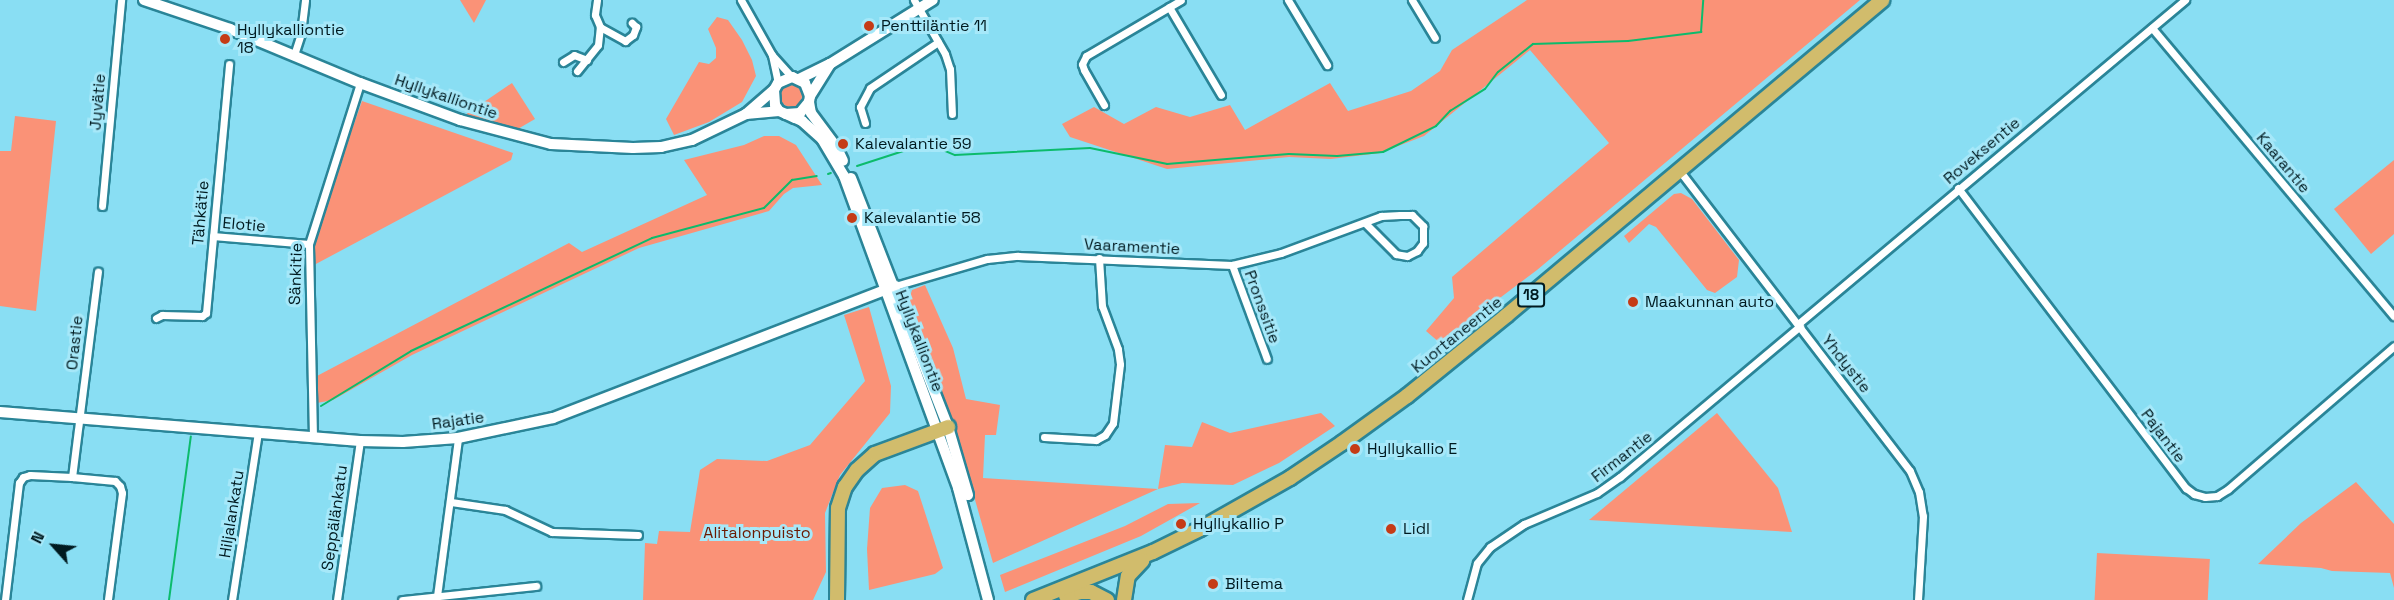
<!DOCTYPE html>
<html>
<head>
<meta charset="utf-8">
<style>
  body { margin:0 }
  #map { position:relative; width:2394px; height:600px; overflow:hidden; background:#89def3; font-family:"Space Grotesk",sans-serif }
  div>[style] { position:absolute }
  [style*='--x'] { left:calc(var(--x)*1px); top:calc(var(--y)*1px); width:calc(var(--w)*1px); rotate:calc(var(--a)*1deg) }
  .green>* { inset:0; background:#fa9277; transform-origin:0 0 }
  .round { border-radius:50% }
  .stream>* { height:2px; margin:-1px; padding:0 1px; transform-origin:1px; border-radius:1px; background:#0cbb6c }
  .roads { filter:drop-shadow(2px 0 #2a8598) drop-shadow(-2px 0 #2a8598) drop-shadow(0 2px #2a8598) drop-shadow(0 -2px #2a8598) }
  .street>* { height:7px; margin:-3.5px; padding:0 3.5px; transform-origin:3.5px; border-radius:3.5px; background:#fff }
  .secondary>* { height:10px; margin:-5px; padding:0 5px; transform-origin:5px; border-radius:5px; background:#fff }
  .highway>* { height:14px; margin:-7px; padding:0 7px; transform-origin:7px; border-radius:7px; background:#d1bc6c }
  .dots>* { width:16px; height:16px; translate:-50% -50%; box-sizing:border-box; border:3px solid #a6e8f9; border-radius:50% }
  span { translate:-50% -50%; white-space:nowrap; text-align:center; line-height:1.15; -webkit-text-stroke:6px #a6e8f9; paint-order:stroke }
  .shield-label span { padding:2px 4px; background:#a6e8f9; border:2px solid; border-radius:4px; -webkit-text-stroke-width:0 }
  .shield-label { font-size:15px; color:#001a20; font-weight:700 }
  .poi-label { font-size:16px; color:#001a20 }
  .left { translate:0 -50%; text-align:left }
  .street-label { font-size:16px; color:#001a20 }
  .park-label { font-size:16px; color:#6b1902 }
  .north { position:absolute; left:24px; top:516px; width:60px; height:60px; -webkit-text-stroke:4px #a6e8f9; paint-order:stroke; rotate:297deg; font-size:16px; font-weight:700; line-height:24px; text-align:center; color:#001a20 }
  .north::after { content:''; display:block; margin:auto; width:21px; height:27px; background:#001a20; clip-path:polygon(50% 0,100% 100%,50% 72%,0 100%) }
</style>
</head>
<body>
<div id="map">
  <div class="green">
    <i style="clip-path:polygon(460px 0,486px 0,474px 23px)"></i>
    <i style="clip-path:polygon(1527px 0,1860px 0,1537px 270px,1440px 343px,1426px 331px,1454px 298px,1452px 277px,1609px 143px,1530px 50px,1424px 136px,1380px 153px,1331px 159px,1289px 157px,1167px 169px,1070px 137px,1062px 124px,1094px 107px,1124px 124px,1156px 107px,1190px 117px,1230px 105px,1245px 130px,1330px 83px,1348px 111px,1411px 91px,1440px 71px,1452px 50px)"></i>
    <i style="clip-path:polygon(717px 17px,728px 20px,742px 40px,752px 60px,756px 76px,742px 102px,709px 122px,674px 135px,666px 119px,699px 62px,709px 64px,716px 58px,716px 48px,708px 29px)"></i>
    <i style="clip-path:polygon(512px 83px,535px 119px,516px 130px,465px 115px)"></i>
    <i class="round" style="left:780px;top:85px;width:22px;height:22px"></i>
    <i style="clip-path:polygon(362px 101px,513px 153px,511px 160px,314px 265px,315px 238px,323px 211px)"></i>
    <i style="clip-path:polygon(15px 116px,56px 121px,36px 311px,0 306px,0 151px,11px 151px)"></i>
    <i style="clip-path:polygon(764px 136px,779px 136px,796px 145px,822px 185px,793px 188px,784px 194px,769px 211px,639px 248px,412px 355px,333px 400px,317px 403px,315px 377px,569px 243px,582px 252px,707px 195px,684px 160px,744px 145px)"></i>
    <i style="clip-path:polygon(2394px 160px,2394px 234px,2371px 254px,2334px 209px)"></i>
    <i style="clip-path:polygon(1681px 193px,1692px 199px,1739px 260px,1737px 277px,1715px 293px,1707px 290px,1656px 227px,1649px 224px,1629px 243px,1624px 236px,1674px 194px)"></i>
    <i style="clip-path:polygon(925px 285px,953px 348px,966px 399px,1000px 405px,996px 435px,985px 435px,983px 478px,1158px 489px,1165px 445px,1192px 447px,1202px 422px,1230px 433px,1321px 413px,1335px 426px,1279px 463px,1233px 485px,1182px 483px,1158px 489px,993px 563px,954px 426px,908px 302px,912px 290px)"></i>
    <i style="clip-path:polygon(869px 307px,891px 386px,890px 413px,840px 475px,825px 513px,826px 572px,813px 600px,643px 600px,645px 543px,657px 544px,659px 531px,690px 532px,700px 470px,717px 459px,767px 461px,810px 445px,865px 381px,844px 315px)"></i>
    <i style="clip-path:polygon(1717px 413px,1778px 488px,1792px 532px,1589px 520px)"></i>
    <i style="clip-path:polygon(2356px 482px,2394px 524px,2394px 588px,2390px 573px,2332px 571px,2321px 568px,2258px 564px,2301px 523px)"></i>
    <i style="clip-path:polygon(905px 485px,918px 491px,943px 568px,935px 574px,869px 590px,867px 549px,870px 508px,882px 488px)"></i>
    <i style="clip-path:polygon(1200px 503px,1141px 536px,1005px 592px,1000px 575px,1125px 526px,1168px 504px)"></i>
    <i style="left:2097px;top:553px;width:113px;height:47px;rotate:3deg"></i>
  </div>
  <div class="stream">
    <i style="--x:857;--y:166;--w:65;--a:-17.9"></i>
    <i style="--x:919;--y:146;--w:12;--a:-5"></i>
    <i style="--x:931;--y:145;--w:26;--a:23"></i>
    <i style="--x:955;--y:155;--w:135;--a:-3"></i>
    <i style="--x:1090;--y:148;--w:79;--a:11.7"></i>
    <i style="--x:1167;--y:164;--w:122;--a:-4.7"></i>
    <i style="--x:1289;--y:154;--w:48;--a:2.4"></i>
    <i style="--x:1337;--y:156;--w:46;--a:-5"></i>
    <i style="--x:1383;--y:152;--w:59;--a:-26.1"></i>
    <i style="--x:1436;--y:126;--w:21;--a:-47"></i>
    <i style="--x:1450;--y:111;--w:41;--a:-32.2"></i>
    <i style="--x:1485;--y:89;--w:21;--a:-53"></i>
    <i style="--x:1498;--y:72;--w:45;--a:-38.7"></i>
    <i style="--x:1533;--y:44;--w:95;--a:-1.8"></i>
    <i style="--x:1628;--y:41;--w:74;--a:-7"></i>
    <i style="--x:1701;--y:32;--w:32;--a:-86"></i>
    <i style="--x:828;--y:174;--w:3;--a:-18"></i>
    <i style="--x:321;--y:406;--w:105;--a:-31.4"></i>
    <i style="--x:411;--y:351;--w:266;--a:-25.1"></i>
    <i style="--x:652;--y:238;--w:116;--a:-15"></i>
    <i style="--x:764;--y:208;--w:40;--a:-45"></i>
    <i style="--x:792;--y:180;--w:25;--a:-9"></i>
    <i style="--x:169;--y:600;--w:165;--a:-82.4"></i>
  </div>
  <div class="roads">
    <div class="street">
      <i style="--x:597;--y:0;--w:15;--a:98"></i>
      <i style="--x:595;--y:15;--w:13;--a:67"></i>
      <i style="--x:600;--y:27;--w:29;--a:29"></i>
      <i style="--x:625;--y:41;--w:10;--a:-37"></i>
      <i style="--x:633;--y:35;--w:9;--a:-69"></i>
      <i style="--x:636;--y:27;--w:6;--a:-135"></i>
      <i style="--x:741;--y:0;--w:63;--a:60.6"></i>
      <i style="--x:772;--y:55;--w:29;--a:78"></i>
      <i style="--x:914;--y:0;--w:62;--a:60.1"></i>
      <i style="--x:945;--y:54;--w:16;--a:72"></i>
      <i style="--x:950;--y:69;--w:45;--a:87.5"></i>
      <i style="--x:1288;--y:0;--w:76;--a:59"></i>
      <i style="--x:1412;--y:0;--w:44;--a:58.8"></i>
      <i style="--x:1169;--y:7;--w:102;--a:59.4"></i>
      <i style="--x:2152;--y:28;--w:376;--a:50"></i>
      <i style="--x:294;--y:55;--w:23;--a:-72"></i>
      <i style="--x:301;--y:33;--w:33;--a:-83"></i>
      <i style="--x:772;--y:55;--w:30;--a:48"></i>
      <i style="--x:563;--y:62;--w:13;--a:-32"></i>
      <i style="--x:574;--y:55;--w:14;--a:21"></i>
      <i style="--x:577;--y:71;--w:33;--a:-51"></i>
      <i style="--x:598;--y:45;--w:18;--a:-84"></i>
      <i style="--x:1104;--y:105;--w:40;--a:-119.7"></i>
      <i style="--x:1084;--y:70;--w:6;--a:-108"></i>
      <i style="--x:1082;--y:64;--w:9;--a:-63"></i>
      <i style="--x:1086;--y:56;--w:110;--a:-30.5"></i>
      <i style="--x:865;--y:123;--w:17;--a:-107"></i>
      <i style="--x:860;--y:107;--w:21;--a:-62"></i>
      <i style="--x:870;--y:88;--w:82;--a:-34.1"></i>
      <i style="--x:1679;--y:170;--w:379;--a:52.5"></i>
      <i style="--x:1910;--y:471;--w:23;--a:67"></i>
      <i style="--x:1919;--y:492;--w:24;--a:81"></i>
      <i style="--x:1923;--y:516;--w:84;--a:93.4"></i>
      <i style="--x:1958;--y:188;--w:377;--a:52.8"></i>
      <i style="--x:2186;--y:488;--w:10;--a:37"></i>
      <i style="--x:2194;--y:494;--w:11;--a:15"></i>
      <i style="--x:2205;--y:497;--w:12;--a:-5"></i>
      <i style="--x:2217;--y:496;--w:13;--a:-32"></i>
      <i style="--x:2228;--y:489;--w:219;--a:-40.7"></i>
      <i style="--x:102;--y:206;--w:207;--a:-84.7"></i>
      <i style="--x:213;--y:236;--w:96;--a:4.8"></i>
      <i style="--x:1232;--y:265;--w:100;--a:69.6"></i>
      <i style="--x:895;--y:286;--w:96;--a:-16.4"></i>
      <i style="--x:987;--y:259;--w:31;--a:-6"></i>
      <i style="--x:1018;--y:256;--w:214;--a:2.4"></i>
      <i style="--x:1232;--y:265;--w:50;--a:-13.8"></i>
      <i style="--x:1281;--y:253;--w:107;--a:-20.3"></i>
      <i style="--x:1381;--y:216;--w:19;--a:-3"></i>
      <i style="--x:1400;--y:215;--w:12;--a:0"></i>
      <i style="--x:1412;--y:215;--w:16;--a:45"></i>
      <i style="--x:1423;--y:226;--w:17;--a:90"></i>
      <i style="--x:1423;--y:243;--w:10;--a:127"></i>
      <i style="--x:1417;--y:251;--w:11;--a:153"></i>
      <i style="--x:1407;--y:256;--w:11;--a:-170"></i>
      <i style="--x:1396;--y:254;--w:42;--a:-135"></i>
      <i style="--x:156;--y:318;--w:7;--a:-27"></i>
      <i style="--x:162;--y:315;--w:40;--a:1.4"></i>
      <i style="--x:202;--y:316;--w:5;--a:-37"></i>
      <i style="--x:206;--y:313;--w:250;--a:-84.7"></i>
      <i style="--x:1798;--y:324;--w:505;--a:-39.94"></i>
      <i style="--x:313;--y:437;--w:193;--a:-91.2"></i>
      <i style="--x:309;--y:244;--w:169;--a:-72.4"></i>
      <i style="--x:1044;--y:437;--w:52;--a:3.3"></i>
      <i style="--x:1096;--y:440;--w:10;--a:-29"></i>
      <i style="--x:1105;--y:435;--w:14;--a:-56"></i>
      <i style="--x:1113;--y:423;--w:59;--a:-83.2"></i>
      <i style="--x:1120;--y:364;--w:15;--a:-98"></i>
      <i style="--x:1118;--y:349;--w:46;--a:-110.4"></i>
      <i style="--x:1102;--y:306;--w:48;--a:-93.6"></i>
      <i style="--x:72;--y:477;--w:43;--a:5.3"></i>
      <i style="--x:115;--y:481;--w:7;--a:45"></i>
      <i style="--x:120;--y:486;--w:7;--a:74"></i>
      <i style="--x:122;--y:493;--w:108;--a:97.5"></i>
      <i style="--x:451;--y:502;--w:55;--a:8.4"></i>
      <i style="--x:505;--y:510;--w:52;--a:25.1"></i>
      <i style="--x:552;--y:532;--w:86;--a:2"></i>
      <i style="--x:437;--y:596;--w:159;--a:-82.4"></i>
      <i style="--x:5;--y:600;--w:118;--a:-83.2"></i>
      <i style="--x:19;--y:483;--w:7;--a:-56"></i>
      <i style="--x:23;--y:477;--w:7;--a:-16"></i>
      <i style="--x:30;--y:475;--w:42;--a:2.7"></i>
      <i style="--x:72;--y:477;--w:207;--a:-82.8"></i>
      <i style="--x:232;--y:600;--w:170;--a:-81.2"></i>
      <i style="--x:337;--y:600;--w:161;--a:-81.8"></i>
      <i style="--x:402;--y:600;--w:135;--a:-6"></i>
      <i style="--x:1467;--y:600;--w:38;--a:-75"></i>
      <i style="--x:1477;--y:563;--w:21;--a:-51"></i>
      <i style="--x:1490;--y:547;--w:41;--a:-34.1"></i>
      <i style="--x:1524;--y:524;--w:79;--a:-23"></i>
      <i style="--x:1597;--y:493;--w:28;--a:-35"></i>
      <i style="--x:1620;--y:477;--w:235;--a:-40"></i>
    </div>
    <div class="secondary">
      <i style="--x:144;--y:0;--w:91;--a:18.6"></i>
      <i style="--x:230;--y:29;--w:141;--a:22.6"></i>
      <i style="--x:360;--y:83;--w:107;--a:20.3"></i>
      <i style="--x:460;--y:120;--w:94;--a:14.8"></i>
      <i style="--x:551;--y:144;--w:82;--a:2.8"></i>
      <i style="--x:633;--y:148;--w:28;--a:-2"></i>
      <i style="--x:661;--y:147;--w:32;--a:-13"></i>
      <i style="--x:692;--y:140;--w:60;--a:-25.7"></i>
      <i style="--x:746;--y:114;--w:37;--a:-41"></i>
      <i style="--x:799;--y:79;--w:34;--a:-26"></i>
      <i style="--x:830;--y:64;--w:121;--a:-31.9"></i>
      <i style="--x:810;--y:96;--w:38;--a:-58"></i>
      <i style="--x:809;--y:102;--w:11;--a:80"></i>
      <i style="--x:811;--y:113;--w:44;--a:53.4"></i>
      <i style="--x:837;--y:148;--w:14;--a:65"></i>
      <i style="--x:746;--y:114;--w:33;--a:-5"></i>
      <i style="--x:786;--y:114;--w:14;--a:-4"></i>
      <i style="--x:800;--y:113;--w:14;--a:-51"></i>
      <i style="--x:809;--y:102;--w:6;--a:-81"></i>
      <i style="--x:810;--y:96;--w:14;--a:-111"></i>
      <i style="--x:805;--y:83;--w:14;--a:-155"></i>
      <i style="--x:792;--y:77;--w:15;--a:157"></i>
      <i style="--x:778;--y:83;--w:8;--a:120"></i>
      <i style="--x:774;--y:90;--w:15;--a:86"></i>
      <i style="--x:775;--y:105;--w:7;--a:56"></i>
      <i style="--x:779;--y:111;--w:8;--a:23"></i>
      <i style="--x:786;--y:114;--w:10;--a:24"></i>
      <i style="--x:795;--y:118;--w:8;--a:23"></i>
      <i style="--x:802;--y:121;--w:27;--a:42"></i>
      <i style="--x:822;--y:139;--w:43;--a:59.3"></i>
      <i style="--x:844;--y:176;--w:332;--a:69.9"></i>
      <i style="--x:958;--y:488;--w:116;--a:75"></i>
      <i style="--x:851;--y:178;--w:267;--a:68.7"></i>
      <i style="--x:948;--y:427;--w:71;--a:73.6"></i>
      <i style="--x:0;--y:412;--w:361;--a:4.6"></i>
      <i style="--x:360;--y:441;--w:43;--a:1.3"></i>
      <i style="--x:403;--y:442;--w:55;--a:-4.2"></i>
      <i style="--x:458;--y:438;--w:97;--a:-11.9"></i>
      <i style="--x:553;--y:418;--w:367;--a:-21.1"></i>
    </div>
    <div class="highway">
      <i style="--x:1066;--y:596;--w:16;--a:-15"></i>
      <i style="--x:1081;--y:592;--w:10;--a:0"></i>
      <i style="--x:1091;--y:592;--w:18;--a:27"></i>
      <i style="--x:837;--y:600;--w:92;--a:-89.4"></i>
      <i style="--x:838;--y:508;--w:22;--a:-72"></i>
      <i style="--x:845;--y:487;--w:21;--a:-55"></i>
      <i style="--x:857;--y:470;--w:24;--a:-42"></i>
      <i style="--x:875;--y:454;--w:78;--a:-20.3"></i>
      <i style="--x:1033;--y:600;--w:129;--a:-21.8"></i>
      <i style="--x:1153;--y:552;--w:52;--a:-26.1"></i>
      <i style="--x:1200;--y:529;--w:103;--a:-29.5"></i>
      <i style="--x:1290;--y:478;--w:63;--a:-33.9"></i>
      <i style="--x:1342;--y:443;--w:80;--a:-35.9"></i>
      <i style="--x:1407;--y:396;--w:129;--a:-39"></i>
      <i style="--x:1507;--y:315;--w:490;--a:-40"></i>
      <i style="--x:1124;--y:600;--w:24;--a:-81"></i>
      <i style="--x:1128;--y:576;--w:21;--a:-47"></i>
    </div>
  </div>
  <div class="dots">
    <i style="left:869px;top:26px;background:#c53b16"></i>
    <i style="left:225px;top:39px;background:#c53b16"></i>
    <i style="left:843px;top:144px;background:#c53b16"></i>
    <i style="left:852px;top:218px;background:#c53b16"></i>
    <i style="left:1633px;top:302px;background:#c53b16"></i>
    <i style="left:1355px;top:449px;background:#c53b16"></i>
    <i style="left:1181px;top:524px;background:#c53b16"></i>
    <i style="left:1391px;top:529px;background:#c53b16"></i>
    <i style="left:1213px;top:584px;background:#c53b16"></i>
  </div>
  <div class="shield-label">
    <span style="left:1531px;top:295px">18</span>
  </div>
  <div class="poi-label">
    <span class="left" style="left:881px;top:26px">Penttiläntie 11</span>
    <span class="left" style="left:237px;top:39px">Hyllykalliontie<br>18</span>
    <span class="left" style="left:855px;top:144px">Kalevalantie 59</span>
    <span class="left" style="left:864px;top:218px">Kalevalantie 58</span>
    <span class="left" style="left:1645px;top:302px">Maakunnan auto</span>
    <span class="left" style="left:1367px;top:449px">Hyllykallio E</span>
    <span class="left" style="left:1193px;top:524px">Hyllykallio P</span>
    <span class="left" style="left:1403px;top:529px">Lidl</span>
    <span class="left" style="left:1225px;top:584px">Biltema</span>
  </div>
  <div class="street-label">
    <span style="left:446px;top:97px;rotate:19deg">Hyllykalliontie</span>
    <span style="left:98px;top:102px;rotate:-85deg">Jyvätie</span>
    <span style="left:1982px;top:151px;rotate:-40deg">Roveksentie</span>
    <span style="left:2283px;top:163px;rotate:50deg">Kaarantie</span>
    <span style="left:201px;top:213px;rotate:-85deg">Tähkätie</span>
    <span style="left:244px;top:225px;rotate:5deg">Elotie</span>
    <span style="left:1132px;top:247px;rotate:3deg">Vaaramentie</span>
    <span style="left:296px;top:274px;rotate:-88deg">Sänkitie</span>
    <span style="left:1262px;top:307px;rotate:70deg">Pronssitie</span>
    <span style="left:1457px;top:335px;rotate:-39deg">Kuortaneentie</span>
    <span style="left:919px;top:341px;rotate:69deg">Hyllykalliontie</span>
    <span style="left:75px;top:343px;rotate:-84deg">Orastie</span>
    <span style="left:1846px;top:364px;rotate:52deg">Yhdystie</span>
    <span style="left:458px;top:421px;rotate:-8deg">Rajatie</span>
    <span style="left:2163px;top:436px;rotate:53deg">Pajantie</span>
    <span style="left:1622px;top:457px;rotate:-38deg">Firmantie</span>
    <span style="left:232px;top:514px;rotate:-81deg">Hiljalankatu</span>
    <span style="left:335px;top:518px;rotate:-82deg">Seppälänkatu</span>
  </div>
  <div class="park-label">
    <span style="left:757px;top:533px">Alitalonpuisto</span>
  </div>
  <div class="north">N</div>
</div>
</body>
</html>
